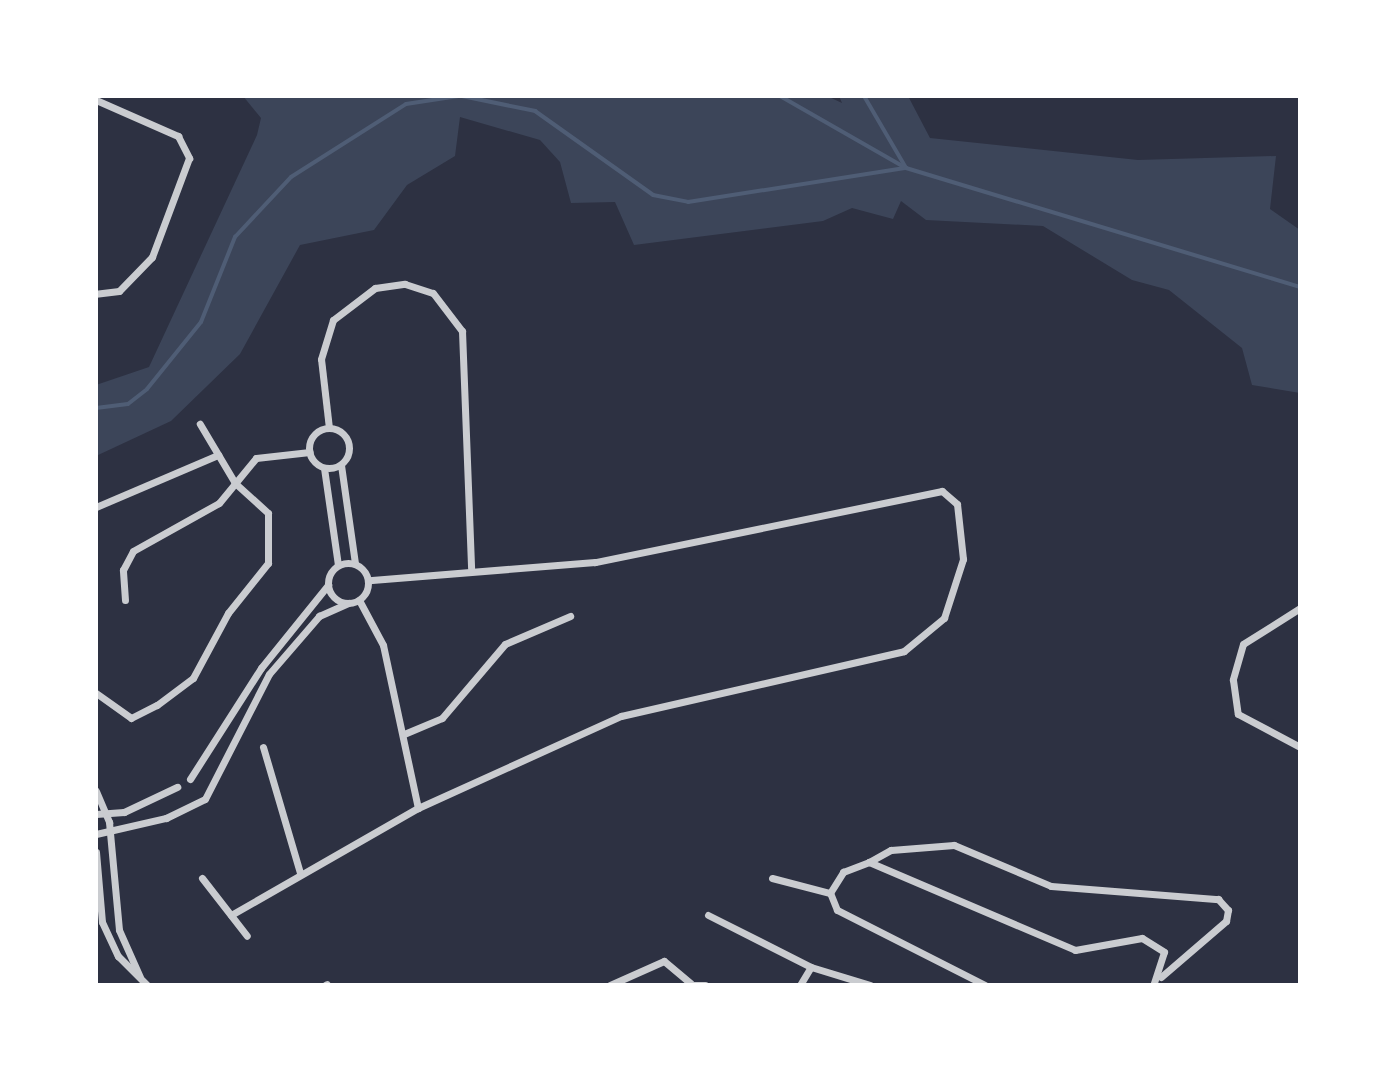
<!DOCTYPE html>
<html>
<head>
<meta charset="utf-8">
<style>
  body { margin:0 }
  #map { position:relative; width:1396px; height:1081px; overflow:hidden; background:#2d3142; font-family:Literata,serif }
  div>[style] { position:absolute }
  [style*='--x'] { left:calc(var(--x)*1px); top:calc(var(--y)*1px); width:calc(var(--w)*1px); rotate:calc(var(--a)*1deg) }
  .green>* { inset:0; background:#3c4559 }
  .stream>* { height:4px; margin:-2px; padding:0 2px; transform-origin:2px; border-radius:2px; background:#4f5d75 }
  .minor>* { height:7px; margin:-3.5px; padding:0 3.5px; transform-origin:3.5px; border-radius:3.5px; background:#caccd0 }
  .minor>.ring { margin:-3.5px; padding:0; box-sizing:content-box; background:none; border:7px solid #caccd0; border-radius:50% }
  span { translate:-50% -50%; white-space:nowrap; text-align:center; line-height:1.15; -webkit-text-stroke:6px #fff; paint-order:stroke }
  .frame { position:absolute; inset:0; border:98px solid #fff; pointer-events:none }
</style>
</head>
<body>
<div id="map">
  <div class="green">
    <i style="clip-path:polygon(243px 96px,827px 96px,842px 103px,839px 96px,908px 96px,930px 138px,1138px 160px,1276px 156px,1270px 209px,1300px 230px,1300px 393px,1252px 385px,1242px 348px,1169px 290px,1132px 280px,1043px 226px,926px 220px,901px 201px,893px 219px,852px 208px,823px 221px,634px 245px,615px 202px,571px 203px,560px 162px,540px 140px,460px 117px,455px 156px,407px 185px,374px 230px,300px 245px,240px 354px,171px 421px,96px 456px,96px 385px,149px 367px,257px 135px,261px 118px)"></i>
  </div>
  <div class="stream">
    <i style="--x:462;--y:96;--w:75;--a:11.6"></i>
    <i style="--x:535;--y:111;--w:145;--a:35.4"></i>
    <i style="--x:653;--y:195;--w:36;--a:11"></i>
    <i style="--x:688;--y:202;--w:221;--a:-8.9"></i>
    <i style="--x:780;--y:96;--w:143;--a:29.8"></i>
    <i style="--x:864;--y:96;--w:83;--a:59.7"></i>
    <i style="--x:906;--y:168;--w:412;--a:16.8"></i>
    <i style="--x:96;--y:408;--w:32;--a:-7"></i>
    <i style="--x:128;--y:404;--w:24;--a:-38"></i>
    <i style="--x:147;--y:389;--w:86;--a:-51.1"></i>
    <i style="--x:201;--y:322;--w:92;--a:-68.2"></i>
    <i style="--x:235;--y:237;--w:82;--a:-47"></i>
    <i style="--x:291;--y:177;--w:136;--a:-32.4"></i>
    <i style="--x:406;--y:104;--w:53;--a:-8.7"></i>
  </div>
  <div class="minor">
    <i style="--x:96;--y:100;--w:90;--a:23.7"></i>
    <i style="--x:178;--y:136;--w:25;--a:63"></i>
    <i style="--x:189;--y:158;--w:106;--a:110.5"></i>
    <i style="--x:152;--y:257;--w:47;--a:134.1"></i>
    <i style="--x:119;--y:291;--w:23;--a:173"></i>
    <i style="--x:329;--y:428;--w:69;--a:-96.6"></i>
    <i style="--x:321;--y:359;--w:41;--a:-72.9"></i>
    <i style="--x:333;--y:320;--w:53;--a:-37.3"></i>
    <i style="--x:375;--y:288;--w:30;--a:-8"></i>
    <i style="--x:405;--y:284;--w:29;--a:18"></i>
    <i style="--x:433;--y:293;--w:48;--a:52.7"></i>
    <i style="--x:462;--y:331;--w:237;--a:87.8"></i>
    <i class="ring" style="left:309px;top:428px;width:33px;height:33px"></i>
    <i style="--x:341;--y:465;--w:99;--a:81.9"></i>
    <i style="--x:324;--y:468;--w:98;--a:81.8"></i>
    <i style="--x:96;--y:507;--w:133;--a:-23.1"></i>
    <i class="ring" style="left:328px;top:563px;width:33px;height:33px"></i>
    <i style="--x:125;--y:600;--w:30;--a:-94"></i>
    <i style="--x:123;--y:570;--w:21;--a:-62"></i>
    <i style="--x:133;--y:551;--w:98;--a:-29.2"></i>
    <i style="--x:219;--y:503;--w:58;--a:-50.6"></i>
    <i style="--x:256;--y:458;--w:54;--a:-6.3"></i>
    <i style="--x:359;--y:600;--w:51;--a:61.9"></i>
    <i style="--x:383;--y:645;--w:167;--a:77.9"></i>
    <i style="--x:1300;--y:608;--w:67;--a:147.7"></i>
    <i style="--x:1243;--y:644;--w:37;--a:106"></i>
    <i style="--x:1233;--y:680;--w:34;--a:82"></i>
    <i style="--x:1238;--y:714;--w:70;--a:28"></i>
    <i style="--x:96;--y:693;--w:43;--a:35.5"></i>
    <i style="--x:131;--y:718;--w:29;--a:-27"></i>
    <i style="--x:157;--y:705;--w:45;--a:-36.9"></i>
    <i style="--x:193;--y:678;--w:74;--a:-61.7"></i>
    <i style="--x:228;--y:613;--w:64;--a:-51.3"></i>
    <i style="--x:268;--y:563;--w:50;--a:-90"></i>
    <i style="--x:268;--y:513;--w:45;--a:-137.7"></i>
    <i style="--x:235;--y:483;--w:69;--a:-120.7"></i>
    <i style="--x:404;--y:734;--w:41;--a:-22.8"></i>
    <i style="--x:442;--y:718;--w:97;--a:-49.6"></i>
    <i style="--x:505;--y:644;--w:71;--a:-23.3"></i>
    <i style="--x:263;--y:747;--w:131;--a:73.6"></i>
    <i style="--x:190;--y:779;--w:132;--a:-57.4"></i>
    <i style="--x:261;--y:668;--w:107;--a:-51.1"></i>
    <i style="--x:96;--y:791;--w:34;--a:67"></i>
    <i style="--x:109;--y:822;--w:108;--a:84.7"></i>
    <i style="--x:119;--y:930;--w:51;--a:65.9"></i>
    <i style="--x:96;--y:814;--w:28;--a:-4"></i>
    <i style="--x:124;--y:812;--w:59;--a:-25.3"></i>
    <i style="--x:96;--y:834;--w:72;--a:-12.9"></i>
    <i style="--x:166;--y:818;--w:43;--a:-26"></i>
    <i style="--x:205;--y:799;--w:140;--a:-62.9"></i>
    <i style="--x:269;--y:674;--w:77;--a:-49.2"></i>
    <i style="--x:319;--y:616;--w:32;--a:-24"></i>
    <i style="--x:96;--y:852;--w:70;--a:85.1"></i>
    <i style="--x:102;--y:922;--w:38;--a:65"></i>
    <i style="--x:118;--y:956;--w:41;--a:45"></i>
    <i style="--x:869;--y:862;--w:25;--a:-29"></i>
    <i style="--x:891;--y:850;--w:63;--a:-4.5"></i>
    <i style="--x:954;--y:845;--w:105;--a:22.9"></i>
    <i style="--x:1051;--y:886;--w:168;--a:4.5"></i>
    <i style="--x:1218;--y:899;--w:15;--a:48"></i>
    <i style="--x:1228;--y:910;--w:11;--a:100"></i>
    <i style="--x:1226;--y:921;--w:86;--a:139.3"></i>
    <i style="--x:202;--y:878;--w:73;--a:52.2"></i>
    <i style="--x:772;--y:878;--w:60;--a:14.5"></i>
    <i style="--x:231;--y:915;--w:215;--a:-29.8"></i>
    <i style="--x:418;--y:808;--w:223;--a:-24.4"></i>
    <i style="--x:621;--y:716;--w:290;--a:-12.9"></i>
    <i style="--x:904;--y:651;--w:52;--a:-39.5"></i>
    <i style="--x:944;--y:618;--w:62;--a:-72.1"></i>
    <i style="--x:963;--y:559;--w:55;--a:-96.2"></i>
    <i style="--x:957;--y:504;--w:20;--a:-139"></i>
    <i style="--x:942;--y:491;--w:354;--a:168.4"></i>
    <i style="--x:595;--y:562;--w:227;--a:175.4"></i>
    <i style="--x:708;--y:915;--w:115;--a:26.8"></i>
    <i style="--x:811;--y:967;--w:62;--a:17"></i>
    <i style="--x:325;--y:985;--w:2;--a:-27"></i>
    <i style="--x:610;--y:985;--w:59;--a:-24"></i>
    <i style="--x:664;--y:961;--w:35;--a:40"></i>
    <i style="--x:690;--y:985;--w:15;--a:0"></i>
    <i style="--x:800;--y:985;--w:21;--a:-59"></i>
    <i style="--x:985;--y:985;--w:166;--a:-153.1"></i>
    <i style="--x:837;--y:910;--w:18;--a:-112"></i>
    <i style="--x:830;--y:893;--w:25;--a:-58"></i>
    <i style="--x:843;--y:872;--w:28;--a:-21"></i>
    <i style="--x:869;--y:862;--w:224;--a:23.1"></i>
    <i style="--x:1075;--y:950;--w:68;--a:-10.2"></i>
    <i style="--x:1142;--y:938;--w:26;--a:32"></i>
    <i style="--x:1164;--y:952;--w:35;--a:108"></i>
  </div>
  <div class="frame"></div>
</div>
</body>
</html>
